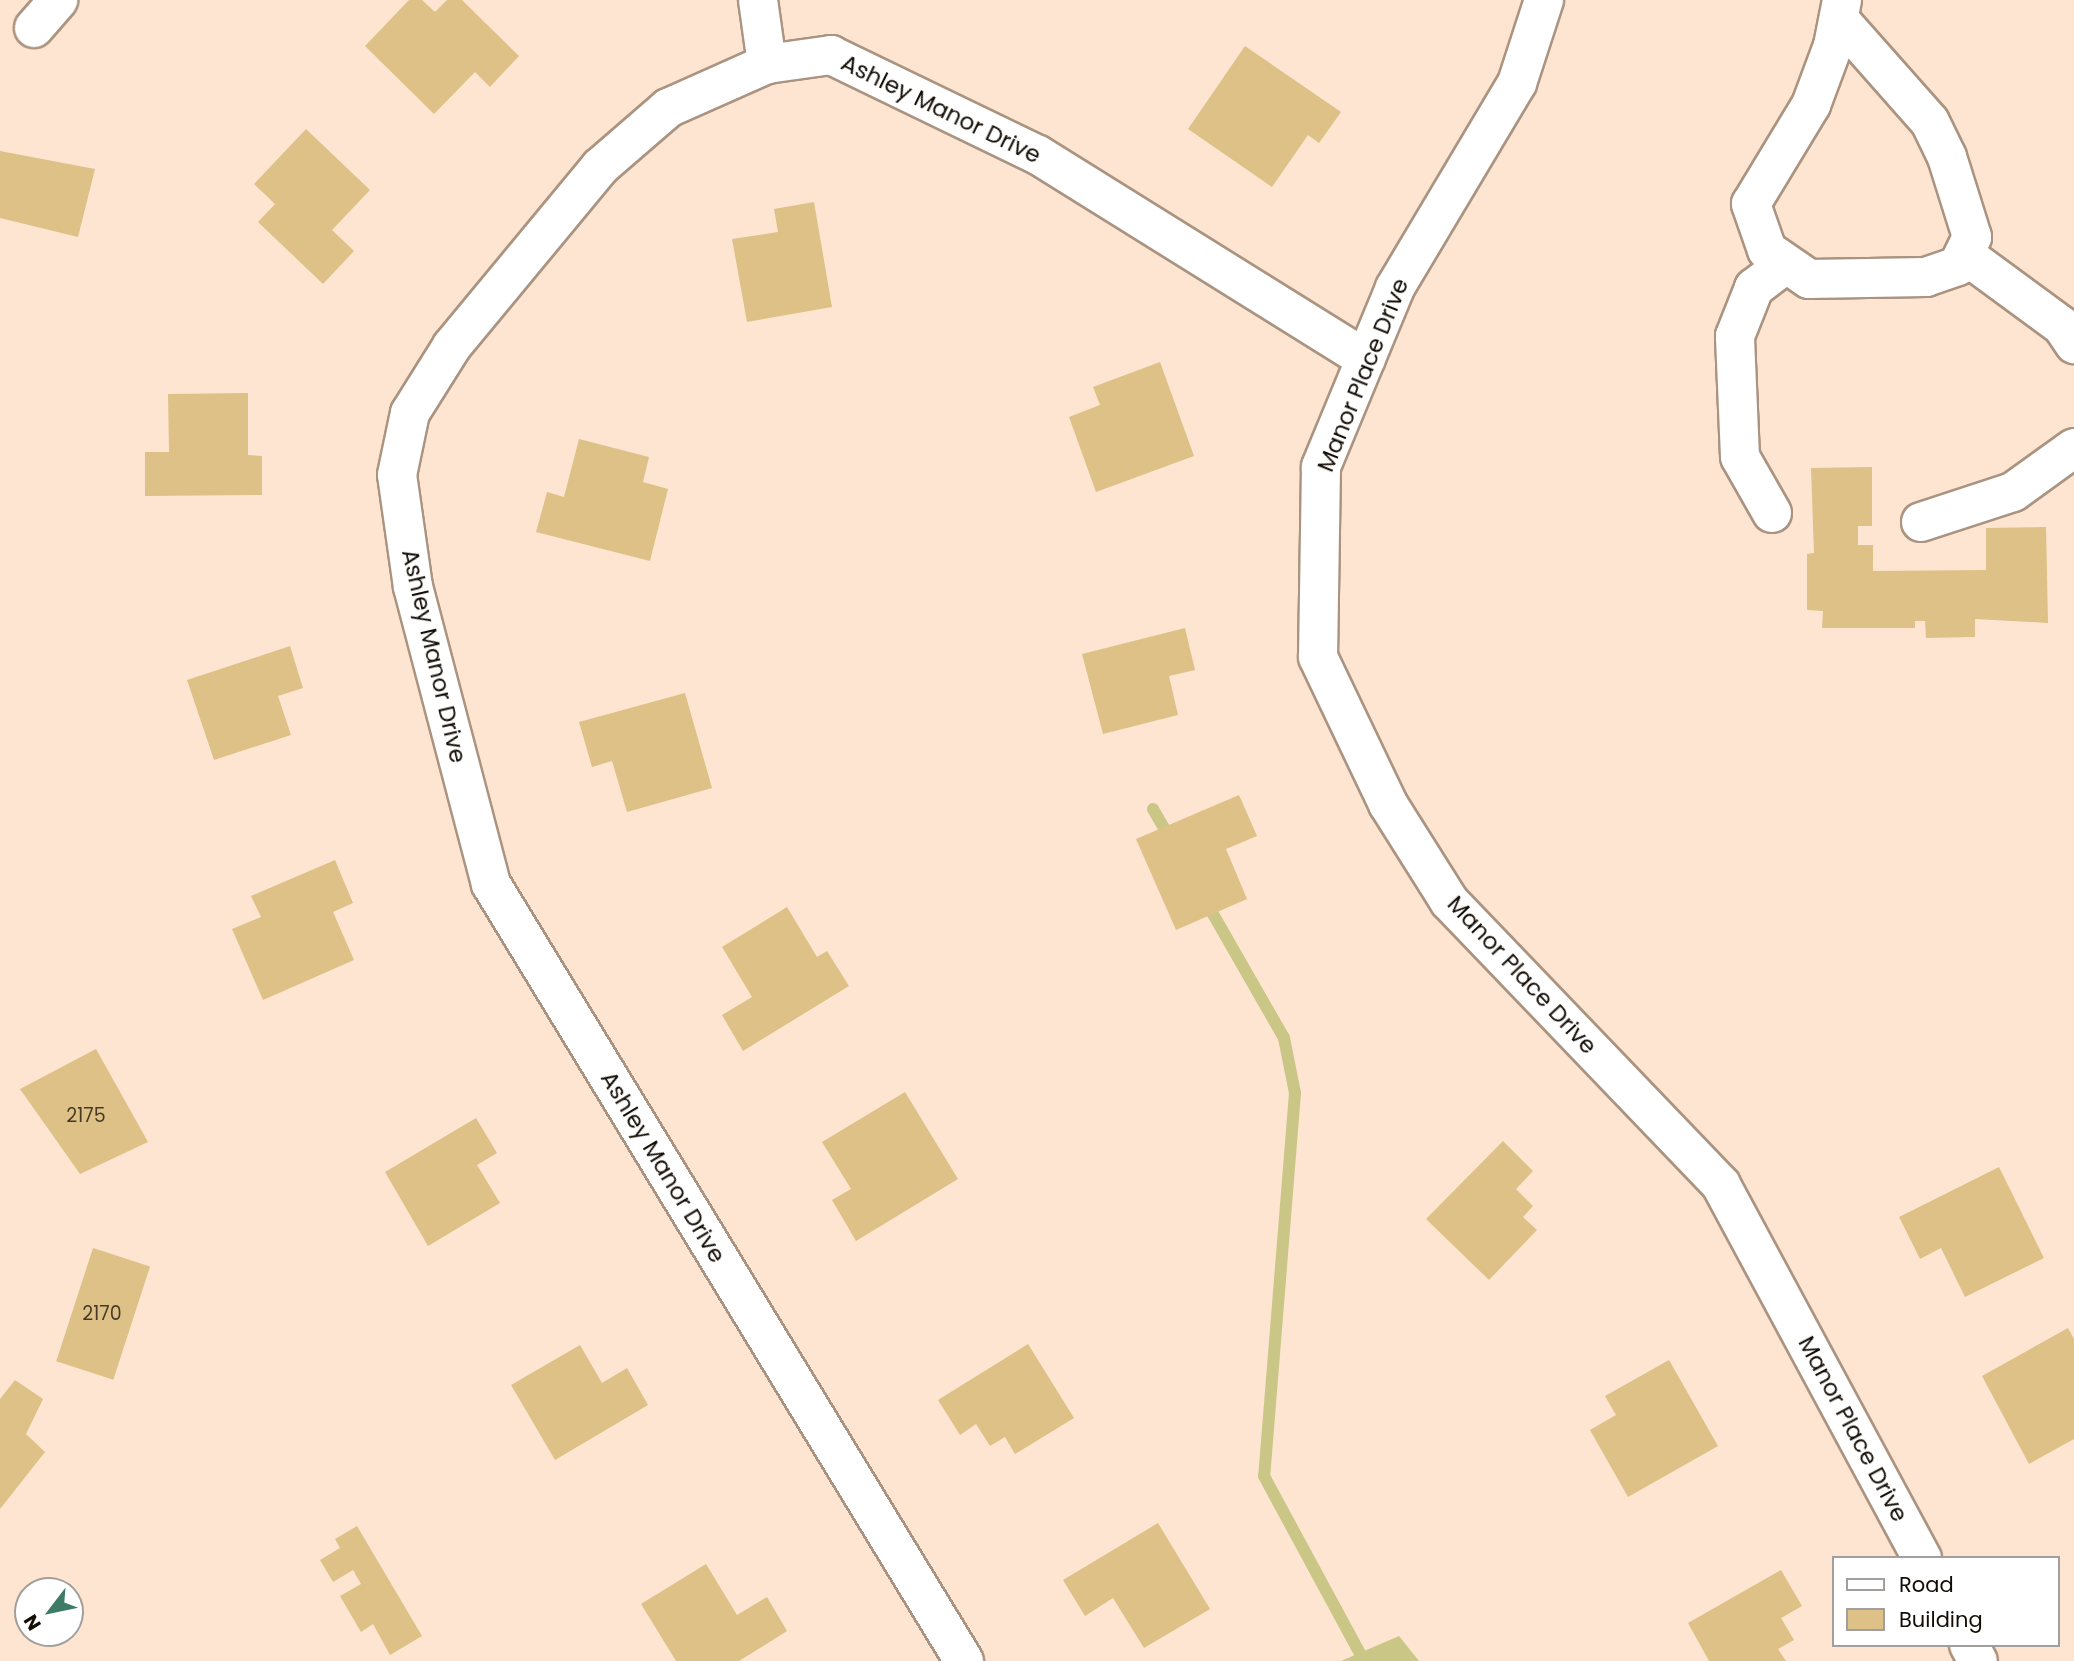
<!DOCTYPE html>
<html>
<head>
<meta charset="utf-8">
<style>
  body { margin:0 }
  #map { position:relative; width:2074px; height:1661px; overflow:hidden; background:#fde5d1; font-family:Poppins,sans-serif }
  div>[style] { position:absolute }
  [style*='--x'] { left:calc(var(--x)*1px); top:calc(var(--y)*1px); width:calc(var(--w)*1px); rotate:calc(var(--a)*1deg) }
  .water>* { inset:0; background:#c9c686 }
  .stream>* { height:12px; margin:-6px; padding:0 6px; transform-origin:6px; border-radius:6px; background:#c9c686 }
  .building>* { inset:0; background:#dec186; transform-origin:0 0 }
  .roads { filter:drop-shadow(2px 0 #aa9481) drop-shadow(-2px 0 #aa9481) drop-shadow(0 2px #aa9481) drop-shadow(0 -2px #aa9481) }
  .minor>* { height:38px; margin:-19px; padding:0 19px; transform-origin:19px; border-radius:19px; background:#fff }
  span { translate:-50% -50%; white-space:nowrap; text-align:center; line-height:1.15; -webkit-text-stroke:5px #fff; paint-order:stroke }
  .number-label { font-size:19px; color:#463a26 }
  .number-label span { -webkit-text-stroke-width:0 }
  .street-label { font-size:23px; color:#140d06 }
  .legend { position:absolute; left:1832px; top:1556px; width:228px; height:91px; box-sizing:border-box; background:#fff; border:2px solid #a19e9b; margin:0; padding:9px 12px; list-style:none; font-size:21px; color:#140d06 }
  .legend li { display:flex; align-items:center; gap:14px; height:35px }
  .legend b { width:35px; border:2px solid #a19e9b }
  .north { position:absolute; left:14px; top:1577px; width:70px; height:70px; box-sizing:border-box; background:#fff; border:2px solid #a19e9b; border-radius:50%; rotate:238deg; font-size:19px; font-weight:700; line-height:28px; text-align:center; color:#140d06 }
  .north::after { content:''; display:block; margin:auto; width:24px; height:32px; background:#3d7b67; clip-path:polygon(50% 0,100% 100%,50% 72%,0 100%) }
</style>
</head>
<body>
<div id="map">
  <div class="water">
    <i style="clip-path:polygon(1399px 1636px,1419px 1661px,1341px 1661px)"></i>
  </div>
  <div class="stream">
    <i style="--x:1153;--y:809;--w:38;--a:60"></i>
    <i style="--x:1205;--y:900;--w:159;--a:60.2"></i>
    <i style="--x:1284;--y:1038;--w:56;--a:78.7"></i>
    <i style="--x:1295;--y:1093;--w:384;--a:94.6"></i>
    <i style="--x:1264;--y:1476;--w:210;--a:61.6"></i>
  </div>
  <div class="building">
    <i style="clip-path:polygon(409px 0,422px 0,435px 12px,447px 0,462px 0,519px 56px,490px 87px,475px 72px,434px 114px,365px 46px)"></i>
    <i style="clip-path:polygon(1245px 46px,1341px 112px,1319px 143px,1308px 135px,1272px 187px,1188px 129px)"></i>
    <i style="clip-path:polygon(306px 129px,370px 190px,332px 230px,354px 251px,323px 284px,258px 222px,275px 204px,254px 184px)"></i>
    <i style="clip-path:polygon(0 151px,95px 169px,78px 237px,0 218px)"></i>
    <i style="clip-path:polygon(814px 202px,832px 307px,747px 322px,732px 239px,778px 232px,774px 209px)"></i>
    <i style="clip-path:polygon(1160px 362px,1194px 456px,1096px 492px,1069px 417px,1100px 405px,1093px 387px)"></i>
    <i style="clip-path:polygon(248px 393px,248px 455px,262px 456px,262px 495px,145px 496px,145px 452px,169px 452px,168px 394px)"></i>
    <i style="clip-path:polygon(579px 439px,649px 457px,643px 482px,668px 489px,650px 561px,536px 532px,547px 492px,564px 497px)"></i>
    <i style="clip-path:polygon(1872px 467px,1872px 526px,1858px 526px,1858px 545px,1873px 545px,1873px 571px,1986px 570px,1986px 528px,2046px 527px,2048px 623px,1975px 619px,1975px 637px,1926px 638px,1925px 621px,1915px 621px,1915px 628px,1822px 628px,1823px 611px,1807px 610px,1807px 554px,1814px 553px,1811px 468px)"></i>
    <i style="clip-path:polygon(1185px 628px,1195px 670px,1169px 676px,1178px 715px,1103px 734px,1082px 654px)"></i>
    <i style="clip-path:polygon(290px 646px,303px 688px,278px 696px,291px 735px,214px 760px,187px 680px)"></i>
    <i style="clip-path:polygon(685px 693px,712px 788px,627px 812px,612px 761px,592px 767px,579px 722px)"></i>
    <i style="clip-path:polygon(1239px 795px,1257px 836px,1226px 849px,1247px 899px,1176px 930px,1136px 839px)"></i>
    <i style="clip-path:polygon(335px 860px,353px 903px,333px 912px,354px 960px,263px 1000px,232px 929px,261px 917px,251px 896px)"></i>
    <i style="clip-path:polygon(787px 907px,817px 957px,827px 951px,849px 986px,743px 1051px,722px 1015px,752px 997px,722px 947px)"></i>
    <i style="clip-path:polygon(96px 1049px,148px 1142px,80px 1174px,20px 1089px)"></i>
    <i style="clip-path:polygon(905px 1092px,958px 1179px,856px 1241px,832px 1200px,851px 1189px,822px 1142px)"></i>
    <i style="clip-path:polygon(476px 1118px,497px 1153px,477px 1165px,500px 1203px,428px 1246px,385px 1172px)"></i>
    <i style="clip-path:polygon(1503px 1141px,1533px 1171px,1516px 1189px,1533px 1206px,1523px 1217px,1537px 1230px,1489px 1280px,1426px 1219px)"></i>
    <i style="clip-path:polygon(1999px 1167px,2044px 1258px,1965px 1297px,1941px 1248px,1920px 1259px,1899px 1217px)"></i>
    <i style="left:93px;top:1248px;width:60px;height:119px;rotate:18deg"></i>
    <i style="clip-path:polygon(2068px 1328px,2074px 1339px,2074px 1439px,2029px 1464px,1982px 1376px)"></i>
    <i style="clip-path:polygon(1028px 1344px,1074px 1418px,1015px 1454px,1005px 1437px,990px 1446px,976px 1424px,960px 1435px,938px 1400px)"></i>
    <i style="clip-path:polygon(580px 1345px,602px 1383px,627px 1368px,648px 1405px,555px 1460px,511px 1385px)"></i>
    <i style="clip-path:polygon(1669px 1360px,1718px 1446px,1628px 1497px,1590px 1430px,1616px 1415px,1605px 1396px)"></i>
    <i style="clip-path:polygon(15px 1380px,43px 1399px,26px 1434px,45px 1452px,0 1509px,0 1399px)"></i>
    <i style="clip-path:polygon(1158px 1523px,1210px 1609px,1144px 1648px,1113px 1598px,1085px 1616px,1063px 1580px)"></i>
    <i style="clip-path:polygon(357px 1526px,422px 1636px,390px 1655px,373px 1624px,361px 1632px,340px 1596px,361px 1584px,353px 1570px,333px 1582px,320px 1560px,340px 1548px,335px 1539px)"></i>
    <i style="clip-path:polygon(706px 1564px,737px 1615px,767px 1597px,787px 1631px,739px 1661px,676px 1661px,641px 1604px)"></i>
    <i style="clip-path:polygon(1781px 1570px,1802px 1606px,1781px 1618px,1794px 1640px,1778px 1649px,1786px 1661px,1709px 1661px,1688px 1623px)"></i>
  </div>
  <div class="roads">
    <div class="minor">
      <i style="--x:758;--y:0;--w:65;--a:82"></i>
      <i style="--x:1544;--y:0;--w:87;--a:108"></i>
      <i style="--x:1517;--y:83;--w:239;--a:120.8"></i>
      <i style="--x:1395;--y:288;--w:194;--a:112.5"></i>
      <i style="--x:1321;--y:467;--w:190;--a:90.9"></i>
      <i style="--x:1318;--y:657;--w:163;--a:64.5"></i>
      <i style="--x:1388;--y:804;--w:115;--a:57.8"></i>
      <i style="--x:1449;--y:901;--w:393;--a:46.2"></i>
      <i style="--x:1721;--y:1185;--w:424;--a:61.7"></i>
      <i style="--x:1839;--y:19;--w:137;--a:48.5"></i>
      <i style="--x:1930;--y:122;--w:39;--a:64"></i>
      <i style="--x:1947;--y:157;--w:84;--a:72.6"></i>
      <i style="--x:1972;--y:237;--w:32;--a:116"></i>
      <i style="--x:1958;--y:266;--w:34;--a:161"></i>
      <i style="--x:1926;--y:277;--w:117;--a:179"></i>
      <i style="--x:1809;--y:279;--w:51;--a:-145.4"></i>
      <i style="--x:1767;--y:250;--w:49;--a:-109.2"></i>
      <i style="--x:1751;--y:204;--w:116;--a:-58.8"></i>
      <i style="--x:1811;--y:105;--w:63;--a:-69.6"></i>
      <i style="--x:1833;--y:46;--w:47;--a:-78.9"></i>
      <i style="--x:34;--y:28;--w:37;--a:-49"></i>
      <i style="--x:1964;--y:254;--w:122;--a:36.3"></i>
      <i style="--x:2062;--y:326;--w:22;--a:56"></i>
      <i style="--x:1772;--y:513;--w:64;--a:-119.7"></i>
      <i style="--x:1740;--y:457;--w:121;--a:-92.4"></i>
      <i style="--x:1735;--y:336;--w:52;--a:-68.4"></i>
      <i style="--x:1754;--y:288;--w:40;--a:-37"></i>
      <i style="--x:1921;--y:522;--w:97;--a:-18.1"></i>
      <i style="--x:2013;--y:492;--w:75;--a:-35.8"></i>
      <i style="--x:1969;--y:1645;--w:18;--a:61"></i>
      <i style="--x:964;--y:1661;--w:910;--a:-121.33"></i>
      <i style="--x:491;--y:884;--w:307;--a:-104.7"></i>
      <i style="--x:413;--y:587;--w:113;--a:-98.1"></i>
      <i style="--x:397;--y:475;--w:63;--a:-78.2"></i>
      <i style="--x:410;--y:413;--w:79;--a:-57.9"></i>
      <i style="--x:452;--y:346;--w:232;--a:-50.4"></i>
      <i style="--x:600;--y:167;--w:90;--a:-40.9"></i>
      <i style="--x:668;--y:108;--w:108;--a:-24"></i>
      <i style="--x:767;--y:64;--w:65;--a:-8"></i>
      <i style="--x:831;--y:55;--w:230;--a:25.8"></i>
      <i style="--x:1038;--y:155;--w:386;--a:31.9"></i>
    </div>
  </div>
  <div class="number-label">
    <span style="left:86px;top:1116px">2175</span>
    <span style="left:102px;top:1314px">2170</span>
  </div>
  <div class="street-label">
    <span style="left:941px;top:109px;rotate:26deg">Ashley Manor Drive</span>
    <span style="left:1363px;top:375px;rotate:-68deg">Manor Place Drive</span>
    <span style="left:434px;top:656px;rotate:77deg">Ashley Manor Drive</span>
    <span style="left:1522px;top:975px;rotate:47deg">Manor Place Drive</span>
    <span style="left:663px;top:1167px;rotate:59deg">Ashley Manor Drive</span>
    <span style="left:1853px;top:1429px;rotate:62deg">Manor Place Drive</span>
  </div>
  <ul class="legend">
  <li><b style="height:9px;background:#fff"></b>Road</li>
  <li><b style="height:19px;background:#dec186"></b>Building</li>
  </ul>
  <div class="north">N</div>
</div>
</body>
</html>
